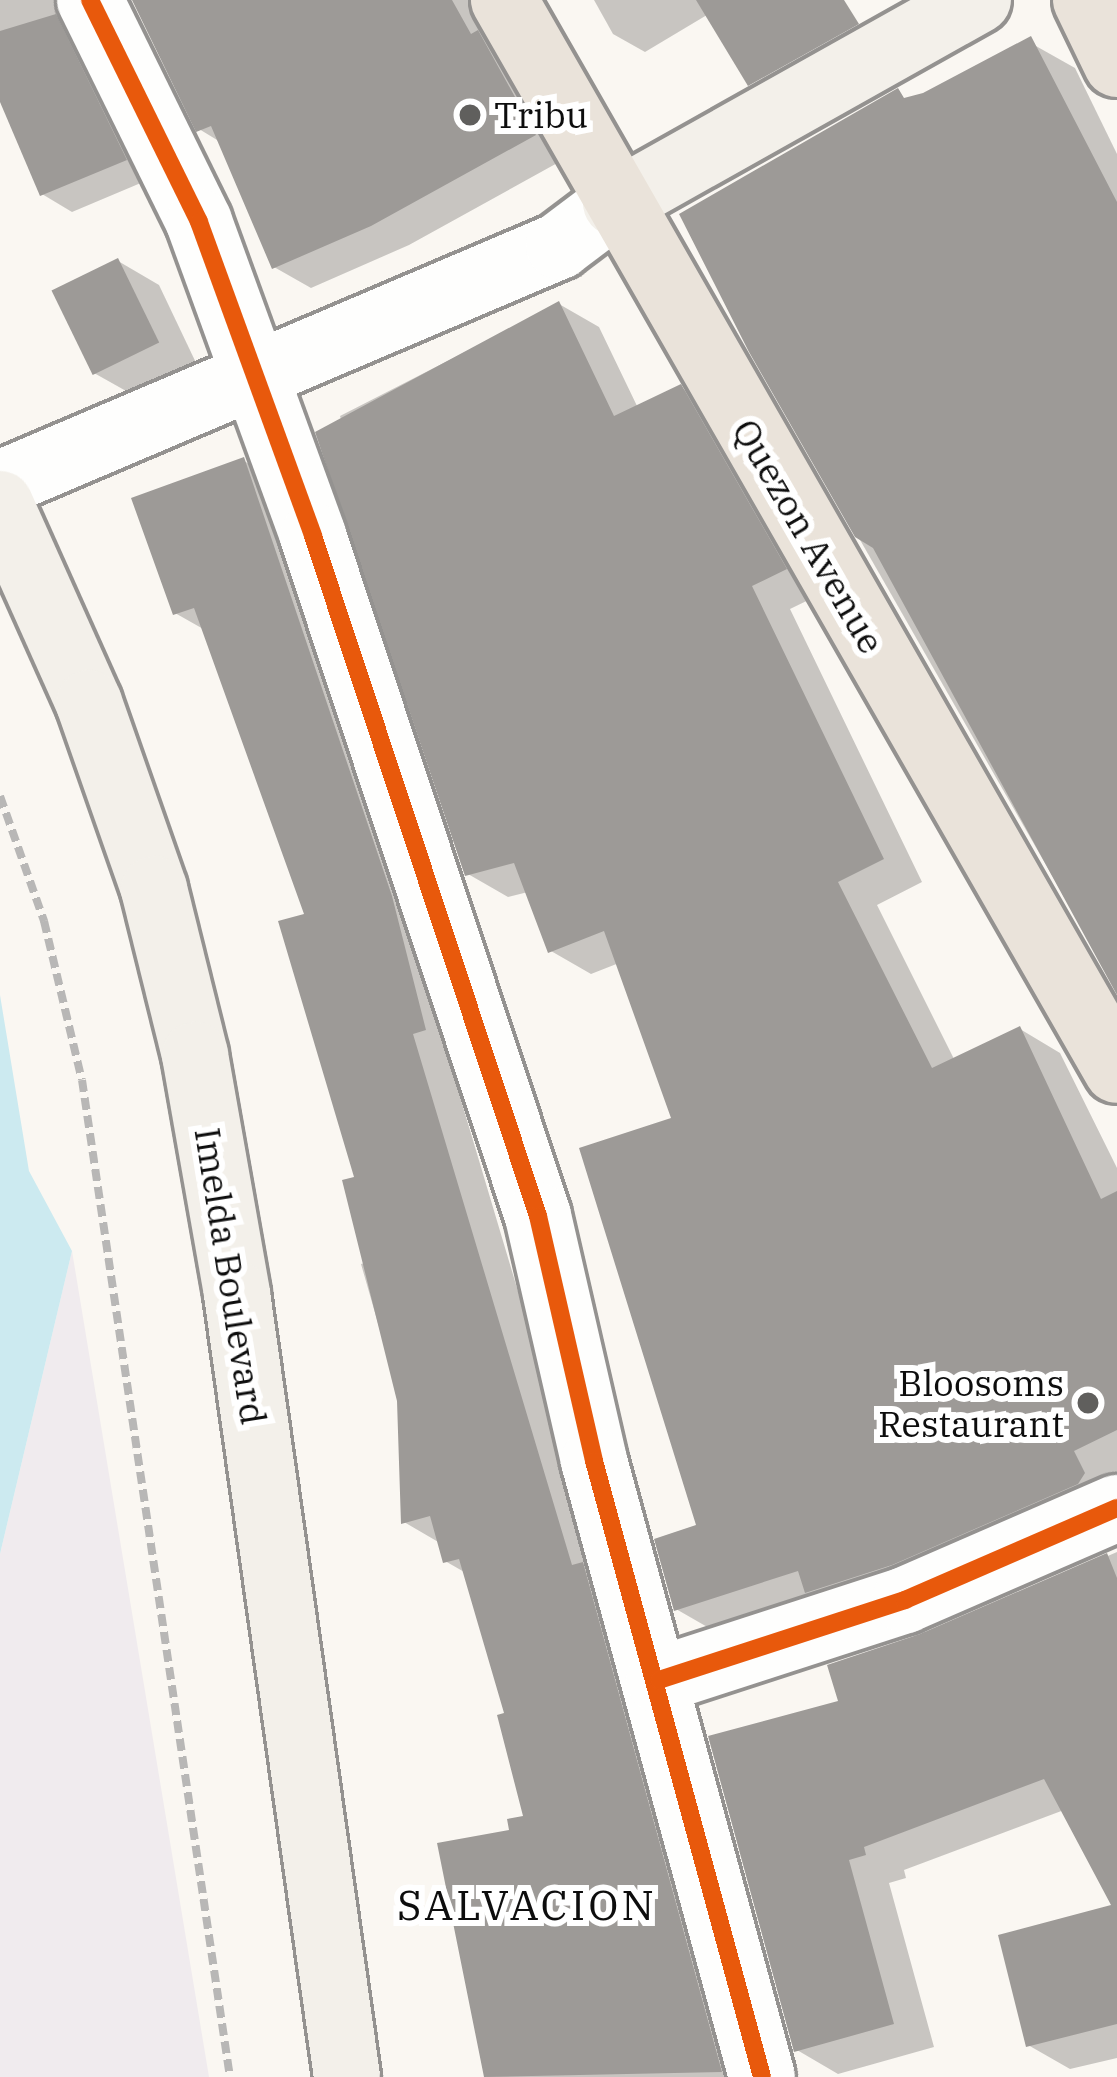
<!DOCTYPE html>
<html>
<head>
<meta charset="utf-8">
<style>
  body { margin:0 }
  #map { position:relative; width:1117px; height:2077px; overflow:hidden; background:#faf7f2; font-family:"IBM Plex Serif",serif }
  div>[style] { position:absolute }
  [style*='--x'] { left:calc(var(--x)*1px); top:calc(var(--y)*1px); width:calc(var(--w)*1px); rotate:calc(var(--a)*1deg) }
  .industrial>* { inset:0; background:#f0ebee }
  .water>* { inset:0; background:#cceaf0 }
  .shadow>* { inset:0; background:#0003 }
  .building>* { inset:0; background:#9d9a97; transform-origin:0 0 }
  .path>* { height:8px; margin-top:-4px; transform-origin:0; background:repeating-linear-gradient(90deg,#b8b7b6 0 12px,transparent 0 18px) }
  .roads { filter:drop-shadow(3px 0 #949290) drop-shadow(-3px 0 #949290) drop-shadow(0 3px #949290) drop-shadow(0 -3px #949290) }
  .minor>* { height:66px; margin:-33px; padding:0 33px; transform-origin:33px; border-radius:33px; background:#fefefd }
  .secondary>* { height:66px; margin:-33px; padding:0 33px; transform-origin:33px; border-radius:33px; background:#f3f0ea }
  .primary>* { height:66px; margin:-33px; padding:0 33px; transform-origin:33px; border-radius:33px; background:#eae3da }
  .cycleway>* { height:18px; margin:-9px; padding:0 9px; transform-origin:9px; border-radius:9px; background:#e8590c }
  .dots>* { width:33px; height:33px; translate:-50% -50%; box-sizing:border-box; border:6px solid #fff; border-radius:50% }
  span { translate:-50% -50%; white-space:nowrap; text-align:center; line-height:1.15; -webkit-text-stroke:12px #fff; paint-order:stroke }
  .poi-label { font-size:36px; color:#0d0d0d }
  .left { translate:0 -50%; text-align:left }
  .right { translate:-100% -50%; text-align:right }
  .street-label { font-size:36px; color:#0d0d0d }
  .quarter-label { font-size:42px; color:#0d0d0d; letter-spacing:3px }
</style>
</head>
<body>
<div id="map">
  <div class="industrial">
    <i style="clip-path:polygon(72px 1251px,209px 2077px,0 2077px,0 1554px)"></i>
  </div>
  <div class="water">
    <i style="clip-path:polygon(0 995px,29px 1171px,72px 1251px,0 1554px)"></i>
  </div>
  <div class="shadow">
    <i style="clip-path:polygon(0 0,81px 0,155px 177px,72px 212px,42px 194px,0 85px)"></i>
    <i style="clip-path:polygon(135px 0,480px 0,570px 156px,409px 245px,311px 288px,274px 267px,222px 143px,199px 129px)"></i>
    <i style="clip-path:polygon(594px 0,732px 0,645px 52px,613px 34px)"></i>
    <i style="clip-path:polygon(1027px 41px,1075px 68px,1117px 154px,1117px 958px,1090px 942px,752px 351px,852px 178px)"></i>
    <i style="clip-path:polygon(118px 261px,159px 285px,198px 367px,135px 396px,94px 373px)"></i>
    <i style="clip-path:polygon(559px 304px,599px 327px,638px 408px,681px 388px,721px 411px,825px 592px,790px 609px,922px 882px,877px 905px,955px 1061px,1020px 1029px,1060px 1053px,1117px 1168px,1117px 1507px,716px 1632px,676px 1609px,700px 1527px,675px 1120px,619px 963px,591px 974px,551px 951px,528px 892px,508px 897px,468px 874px,340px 416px)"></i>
    <i style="clip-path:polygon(244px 461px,279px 481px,460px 1050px,447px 1053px,752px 2077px,487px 2077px,441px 1846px,512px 1832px,526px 1819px,507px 1715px,466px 1573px,445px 1561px,440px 1543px,404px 1522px,400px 1400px,361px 1264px,369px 1262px,358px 1179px,308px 915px,205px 630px,175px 613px)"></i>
    <i style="clip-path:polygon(1117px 1552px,1117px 2058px,1070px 2069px,1028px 2045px,1116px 1907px,1064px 1810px,904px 1870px,906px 1878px,889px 1883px,934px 2047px,838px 2074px,797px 2050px,841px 1703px,921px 1637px)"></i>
  </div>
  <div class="building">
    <i style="clip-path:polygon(132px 0,452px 0,471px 34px,478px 30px,536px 135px,371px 226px,272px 269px,211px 126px,196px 132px)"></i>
    <i style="clip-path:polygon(696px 0,844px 0,859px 24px,748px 86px)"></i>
    <i style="clip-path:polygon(56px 14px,127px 160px,40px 196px,0 102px,0 31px)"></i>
    <i style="clip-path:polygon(1031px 36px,1117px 202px,1117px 995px,873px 548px,855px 537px,749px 352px,679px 214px,898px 88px,904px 98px,923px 93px)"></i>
    <i style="left:118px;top:258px;width:94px;height:74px;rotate:64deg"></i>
    <i style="clip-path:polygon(559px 301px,614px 416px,681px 384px,787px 569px,752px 586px,884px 859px,838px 882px,932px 1068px,1020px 1026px,1101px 1199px,1117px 1191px,1117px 1430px,1074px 1451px,1085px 1473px,1078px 1484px,892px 1565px,805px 1593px,798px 1571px,674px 1611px,654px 1539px,696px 1525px,579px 1148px,671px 1118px,604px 931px,548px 953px,514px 863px,465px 876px,315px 432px)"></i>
    <i style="clip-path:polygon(244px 457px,392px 896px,426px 1030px,413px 1034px,572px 1565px,583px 1562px,722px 2072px,484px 2077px,437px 1843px,509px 1830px,507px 1819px,523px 1816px,497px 1715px,504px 1713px,459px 1559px,443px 1563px,430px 1516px,401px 1524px,397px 1401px,342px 1180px,354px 1177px,278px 921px,304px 914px,194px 608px,173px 615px,131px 498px)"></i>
    <i style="clip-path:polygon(1107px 1553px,1117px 1578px,1117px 2024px,1026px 2047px,998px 1935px,1111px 1905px,1044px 1779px,864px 1847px,866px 1855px,849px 1860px,894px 2024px,794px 2052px,708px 1736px,838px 1701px,827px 1665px,920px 1634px)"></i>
  </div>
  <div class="path">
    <i style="--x:0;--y:796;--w:133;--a:70.6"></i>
    <i style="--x:44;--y:921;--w:163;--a:76.6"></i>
    <i style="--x:82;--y:1080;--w:1008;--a:81.56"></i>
  </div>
  <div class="roads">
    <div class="minor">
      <i style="--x:90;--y:0;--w:247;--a:63.8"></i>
      <i style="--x:199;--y:222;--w:334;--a:70"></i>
      <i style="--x:313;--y:536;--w:716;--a:71.69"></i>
      <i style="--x:538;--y:1216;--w:251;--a:77.1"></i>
      <i style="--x:594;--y:1461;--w:638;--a:74.74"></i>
      <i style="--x:0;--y:484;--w:608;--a:-23.06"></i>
      <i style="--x:559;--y:246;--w:71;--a:-37"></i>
      <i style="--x:659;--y:1680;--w:259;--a:-18"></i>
      <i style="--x:905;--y:1600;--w:231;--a:-23.5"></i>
    </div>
    <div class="secondary">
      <i style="--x:616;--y:203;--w:415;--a:-29.3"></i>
      <i style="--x:0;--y:504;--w:218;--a:65.9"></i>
      <i style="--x:89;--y:703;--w:197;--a:70.7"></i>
      <i style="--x:154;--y:889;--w:171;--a:76.1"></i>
      <i style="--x:195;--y:1055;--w:243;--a:80"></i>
      <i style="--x:237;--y:1294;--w:791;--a:82"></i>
    </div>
    <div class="primary">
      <i style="--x:504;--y:0;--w:1233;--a:60.19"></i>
      <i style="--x:1086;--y:0;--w:71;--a:64.2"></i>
    </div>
  </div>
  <div class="cycleway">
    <i style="--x:90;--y:0;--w:247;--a:63.8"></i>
    <i style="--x:199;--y:222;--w:334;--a:70"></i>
    <i style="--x:313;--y:536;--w:716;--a:71.69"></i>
    <i style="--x:538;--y:1216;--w:251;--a:77.1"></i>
    <i style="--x:594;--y:1461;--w:638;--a:74.74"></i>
    <i style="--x:659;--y:1680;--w:259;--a:-18"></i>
    <i style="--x:905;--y:1600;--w:231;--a:-23.5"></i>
  </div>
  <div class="dots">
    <i style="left:470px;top:115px;background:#605f5d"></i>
    <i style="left:1088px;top:1403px;background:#605f5d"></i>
  </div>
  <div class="poi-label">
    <span class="left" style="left:494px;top:115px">Tribu</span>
    <span class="right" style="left:1064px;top:1403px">Bloosoms<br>Restaurant</span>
  </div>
  <div class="street-label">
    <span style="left:809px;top:536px;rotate:60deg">Quezon Avenue</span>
    <span style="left:231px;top:1276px;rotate:81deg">Imelda Boulevard</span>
  </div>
  <div class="quarter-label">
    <span style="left:527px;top:1905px">SALVACION</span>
  </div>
</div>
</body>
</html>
